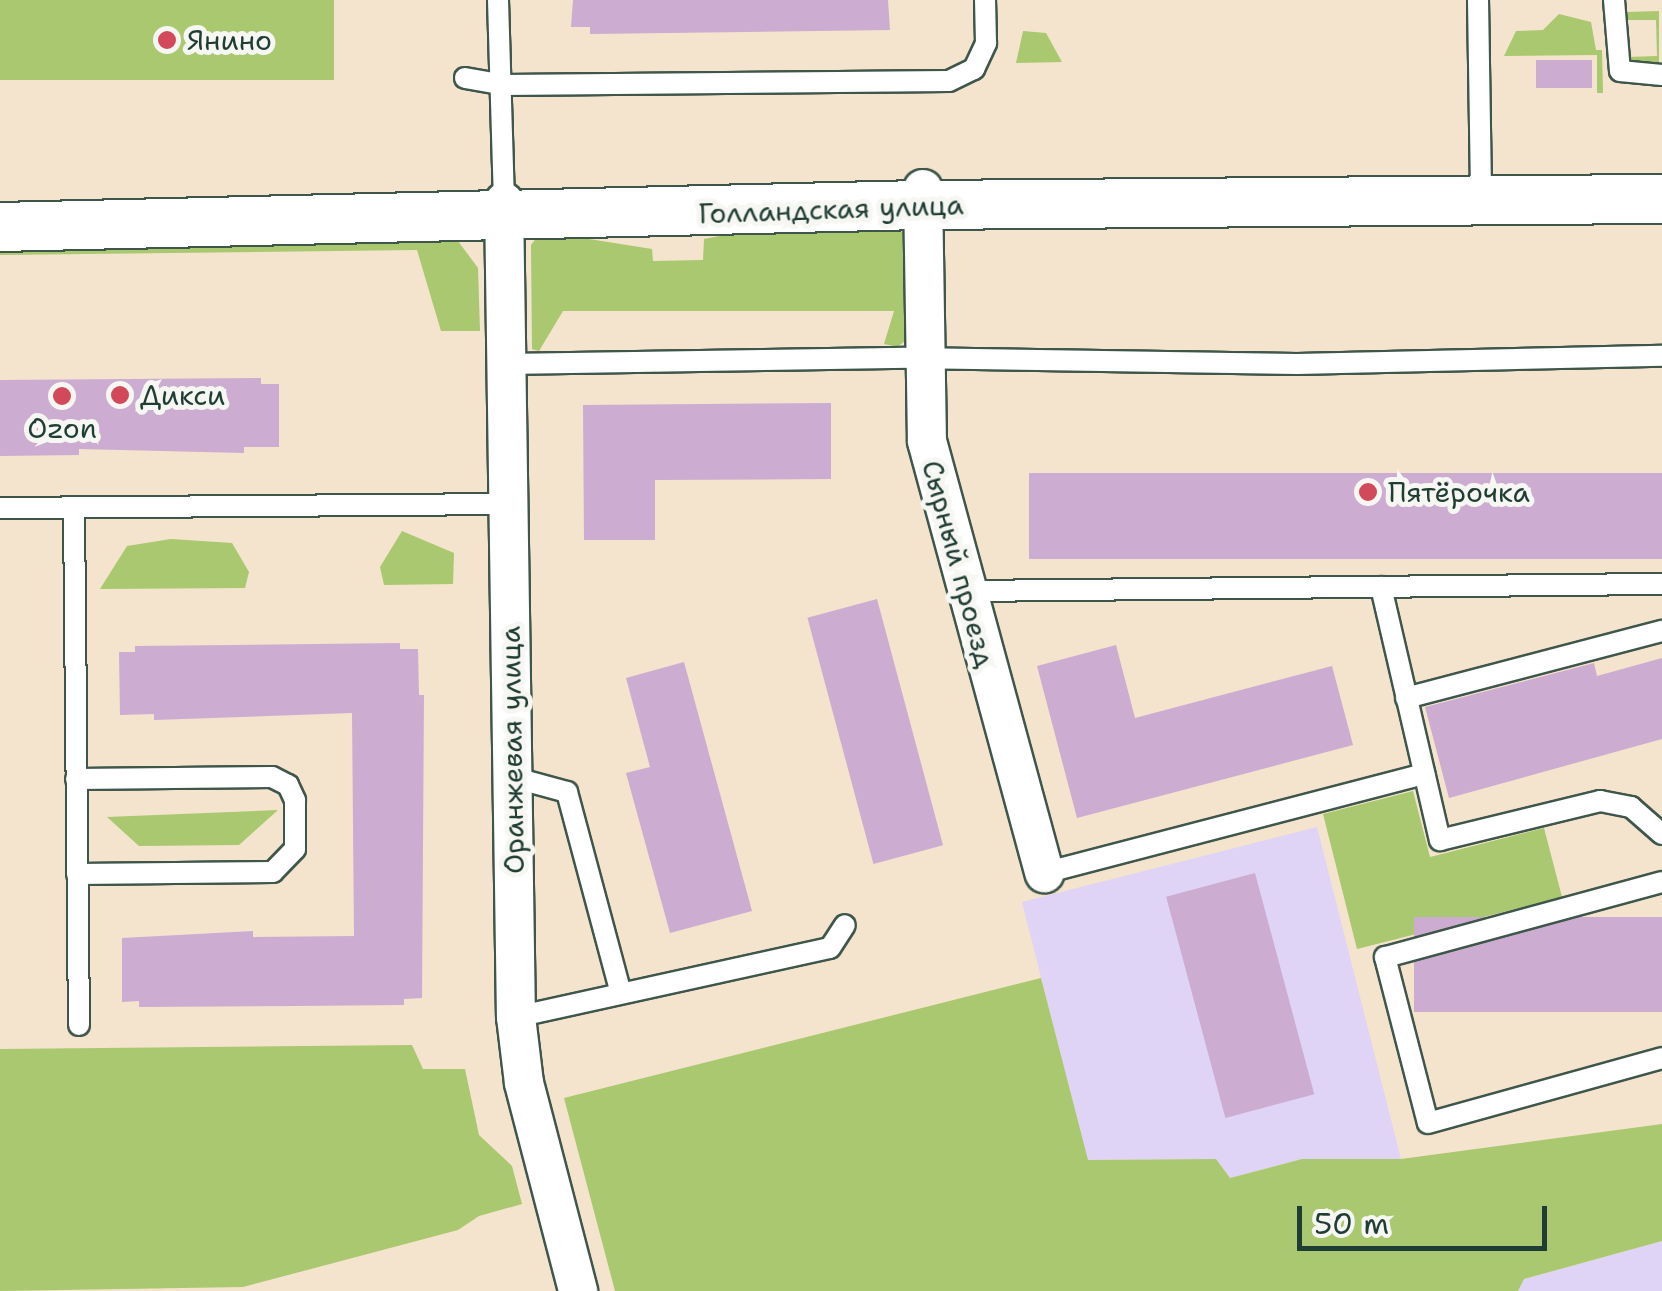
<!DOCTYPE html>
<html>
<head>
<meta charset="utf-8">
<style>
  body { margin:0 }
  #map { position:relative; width:1662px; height:1291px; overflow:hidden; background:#f4e3cd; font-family:"Shantell Sans",sans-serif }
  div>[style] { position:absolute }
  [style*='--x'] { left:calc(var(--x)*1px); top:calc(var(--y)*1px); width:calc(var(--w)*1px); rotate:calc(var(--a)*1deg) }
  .built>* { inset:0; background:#dfd4f5 }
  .green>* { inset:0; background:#a9c86f; transform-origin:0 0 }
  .building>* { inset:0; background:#ccacd1; transform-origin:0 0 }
  .roads { filter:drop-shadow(2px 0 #3f564b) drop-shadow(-2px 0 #3f564b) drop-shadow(0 2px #3f564b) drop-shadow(0 -2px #3f564b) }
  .service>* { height:20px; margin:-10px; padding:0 10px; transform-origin:10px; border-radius:10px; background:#fff }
  .minor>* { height:38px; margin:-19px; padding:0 19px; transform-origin:19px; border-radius:19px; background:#fff }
  .tertiary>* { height:48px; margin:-24px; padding:0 24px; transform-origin:24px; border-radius:24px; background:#fff }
  .dots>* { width:28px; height:28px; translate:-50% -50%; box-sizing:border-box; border:5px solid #f6f6f2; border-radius:50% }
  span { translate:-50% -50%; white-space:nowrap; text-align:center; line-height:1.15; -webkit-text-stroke:10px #f6f6f2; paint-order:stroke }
  .poi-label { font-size:28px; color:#1f3d34 }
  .left { translate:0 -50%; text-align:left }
  .street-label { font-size:28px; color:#1f3d34 }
  .scale { position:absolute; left:1297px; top:1206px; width:250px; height:45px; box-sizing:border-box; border:5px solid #1f3d34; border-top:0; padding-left:12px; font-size:30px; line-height:35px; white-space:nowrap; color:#1f3d34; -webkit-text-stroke:8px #f6f6f2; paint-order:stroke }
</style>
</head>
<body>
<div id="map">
  <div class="built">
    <i style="clip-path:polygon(1317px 827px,1401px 1159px,1302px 1159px,1230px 1178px,1216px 1159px,1087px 1160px,1022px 902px)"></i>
    <i style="clip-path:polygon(1662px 1241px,1662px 1291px,1518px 1291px,1524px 1279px)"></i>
  </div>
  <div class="green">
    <i style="left:0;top:0;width:334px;height:80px"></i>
    <i style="clip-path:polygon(1659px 11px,1659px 64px,1628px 64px,1628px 57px,1657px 56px,1656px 20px,1628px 20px,1627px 12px)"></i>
    <i style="clip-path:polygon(1559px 14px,1591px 22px,1596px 50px,1602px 50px,1603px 93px,1597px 93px,1597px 55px,1504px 56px,1516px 31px,1543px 30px)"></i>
    <i style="clip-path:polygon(1023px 31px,1046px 33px,1062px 62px,1016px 63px)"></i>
    <i style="clip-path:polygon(804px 220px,893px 223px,903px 233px,908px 339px,897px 347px,884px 344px,894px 311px,563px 311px,539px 351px,532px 349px,531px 245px,537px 237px,551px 233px,652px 249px,653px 261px,703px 260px,704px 239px)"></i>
    <i style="clip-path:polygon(455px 237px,478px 268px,480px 331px,441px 331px,417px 250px,0 255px,0 246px)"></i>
    <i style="clip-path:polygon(402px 531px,454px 553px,453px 584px,384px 585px,380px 567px)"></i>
    <i style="clip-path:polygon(171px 539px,232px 543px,249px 572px,245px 588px,100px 589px,127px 546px)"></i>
    <i style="clip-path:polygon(1413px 791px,1430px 857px,1544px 828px,1562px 897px,1357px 949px,1323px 814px)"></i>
    <i style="clip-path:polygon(278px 810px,239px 845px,139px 846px,107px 817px)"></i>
    <i style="clip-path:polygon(1041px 978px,1088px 1160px,1216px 1159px,1230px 1178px,1302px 1159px,1401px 1159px,1662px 1124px,1662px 1241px,1524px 1279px,1518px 1291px,615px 1291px,564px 1098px)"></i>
    <i style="clip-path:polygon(412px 1045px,423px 1069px,465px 1069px,479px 1135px,512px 1166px,522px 1204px,479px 1216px,458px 1230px,243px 1287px,0 1291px,0 1049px)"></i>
  </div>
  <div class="building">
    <i style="clip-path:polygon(573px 0,888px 0,890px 30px,590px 34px,590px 27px,571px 27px)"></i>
    <i style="left:1536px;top:60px;width:56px;height:28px"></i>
    <i style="clip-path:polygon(261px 378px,261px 384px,279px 384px,279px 447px,244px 447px,244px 453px,79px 449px,79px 455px,0 456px,0 380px)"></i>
    <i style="clip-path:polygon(831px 403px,831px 479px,655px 480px,655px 540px,584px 540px,583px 405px)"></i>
    <i style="left:1662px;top:473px;width:86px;height:633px;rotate:90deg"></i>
    <i style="left:877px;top:599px;width:255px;height:72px;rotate:75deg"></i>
    <i style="clip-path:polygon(400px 643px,400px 649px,418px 649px,419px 695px,424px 695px,422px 998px,404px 999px,404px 1005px,294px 1006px,139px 1007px,139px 1001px,122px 1002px,122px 938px,253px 931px,253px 937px,354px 936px,352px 713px,154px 720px,154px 714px,120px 715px,119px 652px,135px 652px,135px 646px)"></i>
    <i style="clip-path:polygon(1116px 645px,1135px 718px,1332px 666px,1353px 745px,1077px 818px,1037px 666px)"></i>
    <i style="clip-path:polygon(1662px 658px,1662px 739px,1449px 798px,1425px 707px,1594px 663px,1597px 676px)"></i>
    <i style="clip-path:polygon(684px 662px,752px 911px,670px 933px,626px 773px,650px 767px,626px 678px)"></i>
    <i style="left:1255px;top:873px;width:229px;height:92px;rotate:75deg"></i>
    <i style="left:1662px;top:917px;width:95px;height:248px;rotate:90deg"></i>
  </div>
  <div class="roads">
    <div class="service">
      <i style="--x:498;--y:0;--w:202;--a:88.3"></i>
      <i style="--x:1478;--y:0;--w:202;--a:89.1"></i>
      <i style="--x:1614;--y:0;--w:71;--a:85.2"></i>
      <i style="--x:1620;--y:71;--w:42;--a:5.4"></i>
      <i style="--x:465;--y:78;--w:39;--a:10"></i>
      <i style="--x:503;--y:85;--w:446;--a:-0.5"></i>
      <i style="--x:949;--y:81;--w:28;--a:-26"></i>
      <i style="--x:974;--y:69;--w:29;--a:-65"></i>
      <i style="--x:986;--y:43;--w:43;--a:-91.3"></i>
      <i style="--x:506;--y:364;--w:403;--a:-0.9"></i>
      <i style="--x:909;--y:358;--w:388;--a:0.9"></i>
      <i style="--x:1297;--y:364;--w:365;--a:-1.3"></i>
      <i style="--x:0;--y:508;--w:508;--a:-0.45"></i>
      <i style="--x:74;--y:508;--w:517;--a:89.45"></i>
      <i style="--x:1381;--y:587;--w:260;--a:76.9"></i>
      <i style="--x:1440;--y:840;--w:165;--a:-13.7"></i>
      <i style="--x:1600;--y:801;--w:32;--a:11"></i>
      <i style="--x:1631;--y:807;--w:41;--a:41.1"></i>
      <i style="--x:966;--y:591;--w:696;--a:-0.58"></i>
      <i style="--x:1406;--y:698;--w:265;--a:-14.7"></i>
      <i style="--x:512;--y:777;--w:57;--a:15.3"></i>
      <i style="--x:567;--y:792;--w:208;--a:75"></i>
      <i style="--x:76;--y:779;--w:196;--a:-0.6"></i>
      <i style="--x:272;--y:777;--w:18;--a:27"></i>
      <i style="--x:288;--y:785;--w:17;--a:65"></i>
      <i style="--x:295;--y:800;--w:49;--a:90"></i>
      <i style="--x:295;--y:849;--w:32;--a:134"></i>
      <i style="--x:273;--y:872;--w:196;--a:179.4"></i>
      <i style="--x:1044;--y:873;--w:393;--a:-14.6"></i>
      <i style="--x:1662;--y:882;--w:287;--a:164.8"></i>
      <i style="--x:1385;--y:957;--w:171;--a:75.5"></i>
      <i style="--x:1428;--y:1123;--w:243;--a:-15.5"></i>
      <i style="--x:516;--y:1017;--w:321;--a:-12.4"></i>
      <i style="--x:830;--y:948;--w:27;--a:-57"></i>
    </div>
    <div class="minor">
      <i style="--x:923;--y:189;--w:252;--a:89.1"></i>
      <i style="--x:927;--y:441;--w:448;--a:74.8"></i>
      <i style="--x:504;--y:202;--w:815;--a:89.16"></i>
      <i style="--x:516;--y:1017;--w:66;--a:83.1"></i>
      <i style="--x:524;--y:1083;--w:215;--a:75.4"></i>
    </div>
    <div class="tertiary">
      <i style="--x:0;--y:227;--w:923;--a:-1.37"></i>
      <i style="--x:923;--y:205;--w:739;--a:-0.47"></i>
    </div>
  </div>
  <div class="dots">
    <i style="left:167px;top:40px;background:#d1495b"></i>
    <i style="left:120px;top:395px;background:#d1495b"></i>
    <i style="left:62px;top:396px;background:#d1495b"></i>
    <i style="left:1368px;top:492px;background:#d1495b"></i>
  </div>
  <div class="poi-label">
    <span class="left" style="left:187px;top:40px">Янино</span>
    <span class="left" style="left:140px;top:395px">Дикси</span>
    <span style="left:62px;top:428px">Ozon</span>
    <span class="left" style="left:1388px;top:492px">Пятёрочка</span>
  </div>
  <div class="street-label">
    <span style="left:831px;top:209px;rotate:-2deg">Голландская улица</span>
    <span style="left:959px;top:564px;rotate:75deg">Сырный проезд</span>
    <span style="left:512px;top:750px;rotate:-91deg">Оранжевая улица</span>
  </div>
  <div class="scale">50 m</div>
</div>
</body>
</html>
